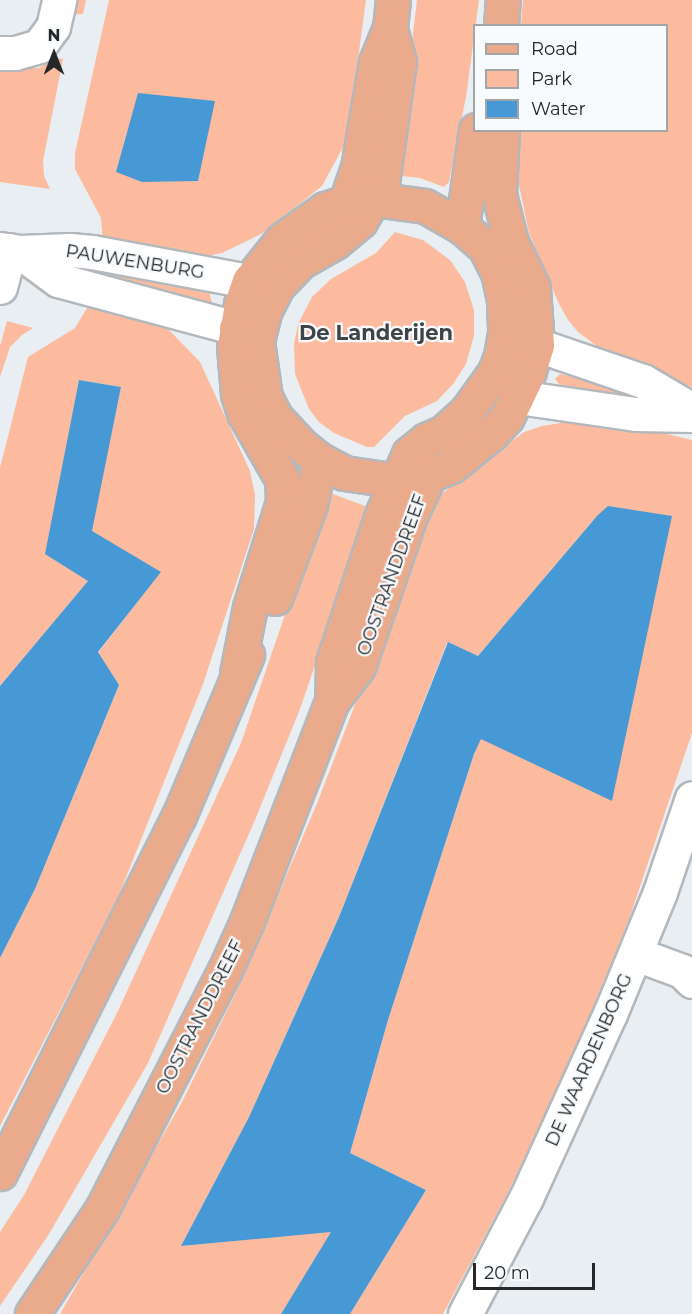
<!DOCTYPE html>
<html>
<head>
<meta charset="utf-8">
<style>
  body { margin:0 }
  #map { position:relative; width:692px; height:1314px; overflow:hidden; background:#e9eef2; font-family:Montserrat,sans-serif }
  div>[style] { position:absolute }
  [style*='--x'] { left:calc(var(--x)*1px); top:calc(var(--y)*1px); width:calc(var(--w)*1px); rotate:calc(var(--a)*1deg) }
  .green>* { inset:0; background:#fcbb9f }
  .water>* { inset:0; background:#4799d6 }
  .roads { filter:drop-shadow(2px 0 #b3b8bc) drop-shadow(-2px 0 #b3b8bc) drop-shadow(0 2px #b3b8bc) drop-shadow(0 -2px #b3b8bc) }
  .minor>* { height:33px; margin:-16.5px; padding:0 16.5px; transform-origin:16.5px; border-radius:16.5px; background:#fff }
  .primary>* { height:33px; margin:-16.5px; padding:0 16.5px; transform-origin:16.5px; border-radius:16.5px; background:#eaaa8c }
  span { translate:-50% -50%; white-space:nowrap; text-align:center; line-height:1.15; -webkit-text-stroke:4.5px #f7fbfe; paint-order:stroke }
  .street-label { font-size:18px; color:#252728 }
  .quarter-label { font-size:21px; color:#404447; font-weight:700 }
  .legend { position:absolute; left:473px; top:24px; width:195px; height:108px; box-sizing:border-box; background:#f7fbfe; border:2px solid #a3a6a8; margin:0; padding:8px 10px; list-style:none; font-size:18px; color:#252728 }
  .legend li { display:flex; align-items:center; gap:12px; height:30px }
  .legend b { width:30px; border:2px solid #a3a6a8 }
  .north { position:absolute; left:24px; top:24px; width:60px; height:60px; -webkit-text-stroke:4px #f7fbfe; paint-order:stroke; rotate:0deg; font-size:16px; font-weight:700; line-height:24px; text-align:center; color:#252728 }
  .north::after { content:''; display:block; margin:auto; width:21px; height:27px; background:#252728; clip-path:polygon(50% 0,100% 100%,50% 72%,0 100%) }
  .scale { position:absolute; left:473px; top:1263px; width:122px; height:27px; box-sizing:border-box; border:3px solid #252728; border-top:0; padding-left:8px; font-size:18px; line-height:21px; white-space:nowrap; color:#252728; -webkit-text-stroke:4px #f7fbfe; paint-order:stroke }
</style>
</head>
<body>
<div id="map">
  <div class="green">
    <i style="clip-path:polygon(71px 0,86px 0,83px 14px,69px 15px)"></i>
    <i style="clip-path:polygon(109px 0,366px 0,347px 140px,322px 186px,263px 233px,222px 253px,197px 258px,103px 243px,101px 218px,75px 169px,75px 153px)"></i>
    <i style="clip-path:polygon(417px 0,479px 0,466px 97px,449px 182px,444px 187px,420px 178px,402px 176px,397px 166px)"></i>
    <i style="clip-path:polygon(523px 0,692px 0,692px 387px,617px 361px,578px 332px,568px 320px,559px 304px,529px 233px,515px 166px,516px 131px,666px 130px,666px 26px,521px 25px)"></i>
    <i style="clip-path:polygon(57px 58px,63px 59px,43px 161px,44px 176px,50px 189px,0 182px,0 68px,39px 68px)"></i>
    <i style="clip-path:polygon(395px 232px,423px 240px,450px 260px,465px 282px,474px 310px,474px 336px,466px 364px,453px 384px,437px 401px,405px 416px,374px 447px,367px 447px,334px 433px,319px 422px,309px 409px,295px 374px,294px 344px,298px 324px,312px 297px,331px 279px,376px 253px)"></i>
    <i style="clip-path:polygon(97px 267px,209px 293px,212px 302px,208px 305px,94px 279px)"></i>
    <i style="clip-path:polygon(89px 305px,154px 320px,169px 330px,200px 362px,250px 471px,255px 495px,254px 529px,203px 684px,117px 900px,0 1126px,0 958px,35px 889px,119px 685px,98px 653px,160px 572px,91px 531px,121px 387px,79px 380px,89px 580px,0 686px,0 468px,28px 357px,75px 328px)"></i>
    <i style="clip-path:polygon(7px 321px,33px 328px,22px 335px,10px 347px,0 377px,0 346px)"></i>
    <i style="clip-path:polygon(560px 374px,638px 391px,642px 394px,636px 403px,559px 384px,555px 379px)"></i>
    <i style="clip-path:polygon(578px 420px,634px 426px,692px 440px,692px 733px,628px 922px,568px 1068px,506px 1196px,443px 1314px,350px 1314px,426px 1190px,350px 1153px,388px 1020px,474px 754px,481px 738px,612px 800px,597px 516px,478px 656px,447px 643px,339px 917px,249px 1117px,181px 1246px,332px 1231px,281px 1314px,60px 1314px,182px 1102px,242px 980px,318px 801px,432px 504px,441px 494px,524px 432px,542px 426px)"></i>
    <i style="clip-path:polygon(333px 494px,365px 506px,367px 514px,300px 709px,255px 820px,148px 1063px,49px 1234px,0 1306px,0 1232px,24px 1195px,117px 1013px,241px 743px,325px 498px)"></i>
  </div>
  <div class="water">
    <i style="clip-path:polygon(138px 93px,215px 101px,198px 181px,142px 182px,116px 172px)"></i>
    <i style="clip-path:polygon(79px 380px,121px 387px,92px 531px,161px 572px,98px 652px,119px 685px,35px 889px,0 958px,0 686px,88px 581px,45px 554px)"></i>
    <i style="clip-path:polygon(608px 506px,672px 516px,612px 801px,481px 739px,474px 754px,388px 1020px,350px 1153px,426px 1190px,350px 1314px,281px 1314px,331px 1232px,181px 1246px,249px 1117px,339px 917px,448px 642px,478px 656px,597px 516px)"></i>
  </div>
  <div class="roads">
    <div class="minor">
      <i style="--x:0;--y:53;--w:15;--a:0"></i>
      <i style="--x:15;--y:53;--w:25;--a:-16"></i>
      <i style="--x:39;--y:46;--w:24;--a:-54"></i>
      <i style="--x:53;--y:27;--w:28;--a:-77"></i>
      <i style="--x:0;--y:249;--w:20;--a:9"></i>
      <i style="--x:20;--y:252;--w:50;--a:-2.3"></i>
      <i style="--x:70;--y:250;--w:22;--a:5"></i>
      <i style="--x:92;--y:252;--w:160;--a:10.5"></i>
      <i style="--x:20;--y:252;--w:47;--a:36.4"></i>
      <i style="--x:58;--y:280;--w:184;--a:15.1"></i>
      <i style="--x:0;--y:287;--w:38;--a:-75"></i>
      <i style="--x:537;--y:345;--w:112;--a:18.8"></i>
      <i style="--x:643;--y:381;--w:57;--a:30.6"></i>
      <i style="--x:518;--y:397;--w:119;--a:8.2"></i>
      <i style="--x:636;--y:414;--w:56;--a:1"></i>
      <i style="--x:636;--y:954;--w:49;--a:20.3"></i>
      <i style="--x:682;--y:971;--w:14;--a:45"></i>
      <i style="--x:465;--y:1314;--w:131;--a:-62.3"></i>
      <i style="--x:526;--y:1198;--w:202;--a:-65.5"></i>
      <i style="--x:610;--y:1014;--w:132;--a:-67.7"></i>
      <i style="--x:660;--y:892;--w:99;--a:-71.2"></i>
    </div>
    <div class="primary">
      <i style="--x:501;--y:26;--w:26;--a:-86"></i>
      <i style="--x:346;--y:202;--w:36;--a:-71"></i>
      <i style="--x:358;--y:168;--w:108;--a:-80.4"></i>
      <i style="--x:376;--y:62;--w:37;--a:-68"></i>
      <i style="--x:390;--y:28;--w:28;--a:-84"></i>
      <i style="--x:462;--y:227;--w:98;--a:-81.8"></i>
      <i style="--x:236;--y:328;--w:25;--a:32"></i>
      <i style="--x:257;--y:341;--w:57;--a:81.9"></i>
      <i style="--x:265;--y:397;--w:22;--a:63"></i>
      <i style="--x:275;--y:417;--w:40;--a:47"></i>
      <i style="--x:302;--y:446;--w:23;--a:38"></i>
      <i style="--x:320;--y:460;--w:27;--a:28"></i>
      <i style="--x:344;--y:473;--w:55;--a:8.4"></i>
      <i style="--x:398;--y:481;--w:32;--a:-11"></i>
      <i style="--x:429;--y:475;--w:24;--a:-22"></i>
      <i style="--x:451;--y:466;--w:51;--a:-38.7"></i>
      <i style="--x:491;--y:434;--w:23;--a:-47"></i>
      <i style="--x:507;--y:417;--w:51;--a:-64.4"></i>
      <i style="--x:529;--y:371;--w:27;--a:-73"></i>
      <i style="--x:537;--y:345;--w:57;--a:-94"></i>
      <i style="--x:533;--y:288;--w:51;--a:-115.6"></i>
      <i style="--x:511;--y:242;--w:49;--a:-104"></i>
      <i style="--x:499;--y:194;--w:64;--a:-87.3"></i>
      <i style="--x:257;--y:341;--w:32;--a:-76"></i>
      <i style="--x:265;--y:310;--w:28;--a:-63"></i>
      <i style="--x:278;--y:285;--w:32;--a:-46"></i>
      <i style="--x:300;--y:262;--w:40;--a:-29.7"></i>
      <i style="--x:335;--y:242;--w:33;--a:-40"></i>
      <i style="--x:360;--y:221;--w:43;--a:-59.3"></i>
      <i style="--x:382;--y:184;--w:123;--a:-82.1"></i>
      <i style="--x:399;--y:62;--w:35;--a:-105"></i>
      <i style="--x:275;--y:598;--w:99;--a:-69.4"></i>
      <i style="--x:310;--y:505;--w:46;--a:-77.5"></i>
      <i style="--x:237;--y:673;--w:67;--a:-78.9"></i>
      <i style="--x:250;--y:607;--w:110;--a:-72.6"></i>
      <i style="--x:283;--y:502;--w:23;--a:-92"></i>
      <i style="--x:282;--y:479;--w:76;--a:-119.9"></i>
      <i style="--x:244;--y:413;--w:20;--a:-108"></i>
      <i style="--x:238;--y:394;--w:47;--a:-94.9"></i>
      <i style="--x:234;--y:347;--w:44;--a:-80.8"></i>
      <i style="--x:241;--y:304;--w:24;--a:-71"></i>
      <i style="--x:249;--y:281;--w:53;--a:-51.2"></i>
      <i style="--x:282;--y:240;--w:53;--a:-35.8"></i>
      <i style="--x:325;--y:209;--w:22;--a:-18"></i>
      <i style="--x:346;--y:202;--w:28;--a:-6"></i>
      <i style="--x:374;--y:199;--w:51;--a:7.8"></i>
      <i style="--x:425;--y:206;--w:43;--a:29.6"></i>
      <i style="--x:462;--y:227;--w:30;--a:41"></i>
      <i style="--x:485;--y:247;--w:28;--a:63"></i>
      <i style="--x:498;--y:272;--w:29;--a:78"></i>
      <i style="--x:504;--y:300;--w:33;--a:88"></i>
      <i style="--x:505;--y:333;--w:23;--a:100"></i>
      <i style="--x:501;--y:356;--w:17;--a:111"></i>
      <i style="--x:495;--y:372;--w:48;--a:125.7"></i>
      <i style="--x:467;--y:411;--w:31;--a:138"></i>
      <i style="--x:444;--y:432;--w:20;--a:156"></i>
      <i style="--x:426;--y:440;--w:22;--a:141"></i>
      <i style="--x:409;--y:454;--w:64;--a:114.1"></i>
      <i style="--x:383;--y:512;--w:158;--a:108.4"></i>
      <i style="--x:333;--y:662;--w:39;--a:91"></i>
      <i style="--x:0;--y:1173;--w:399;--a:-63.4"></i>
      <i style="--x:179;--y:816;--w:175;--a:-67.1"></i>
      <i style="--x:32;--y:1314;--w:126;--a:-56.3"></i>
      <i style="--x:102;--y:1209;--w:267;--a:-62.8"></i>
      <i style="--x:224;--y:972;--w:56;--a:-65.7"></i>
      <i style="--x:247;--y:921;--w:236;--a:-68.9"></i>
      <i style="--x:332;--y:701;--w:43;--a:-52.6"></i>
      <i style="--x:358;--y:667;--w:160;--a:-71"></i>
      <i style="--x:410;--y:516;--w:45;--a:-65.1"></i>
    </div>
  </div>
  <div class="street-label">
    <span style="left:135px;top:262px;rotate:9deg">PAUWENBURG</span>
    <span style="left:392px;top:575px;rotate:-70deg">OOSTRANDDREEF</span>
    <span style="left:200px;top:1017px;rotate:-63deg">OOSTRANDDREEF</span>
    <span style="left:589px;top:1060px;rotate:-66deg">DE WAARDENBORG</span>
  </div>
  <div class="quarter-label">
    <span style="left:376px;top:333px">De Landerijen</span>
  </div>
  <ul class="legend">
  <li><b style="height:8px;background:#eaaa8c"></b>Road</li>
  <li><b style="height:16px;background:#fcbb9f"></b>Park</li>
  <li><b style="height:16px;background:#4799d6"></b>Water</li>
  </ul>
  <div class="north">N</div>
  <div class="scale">20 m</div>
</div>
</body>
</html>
